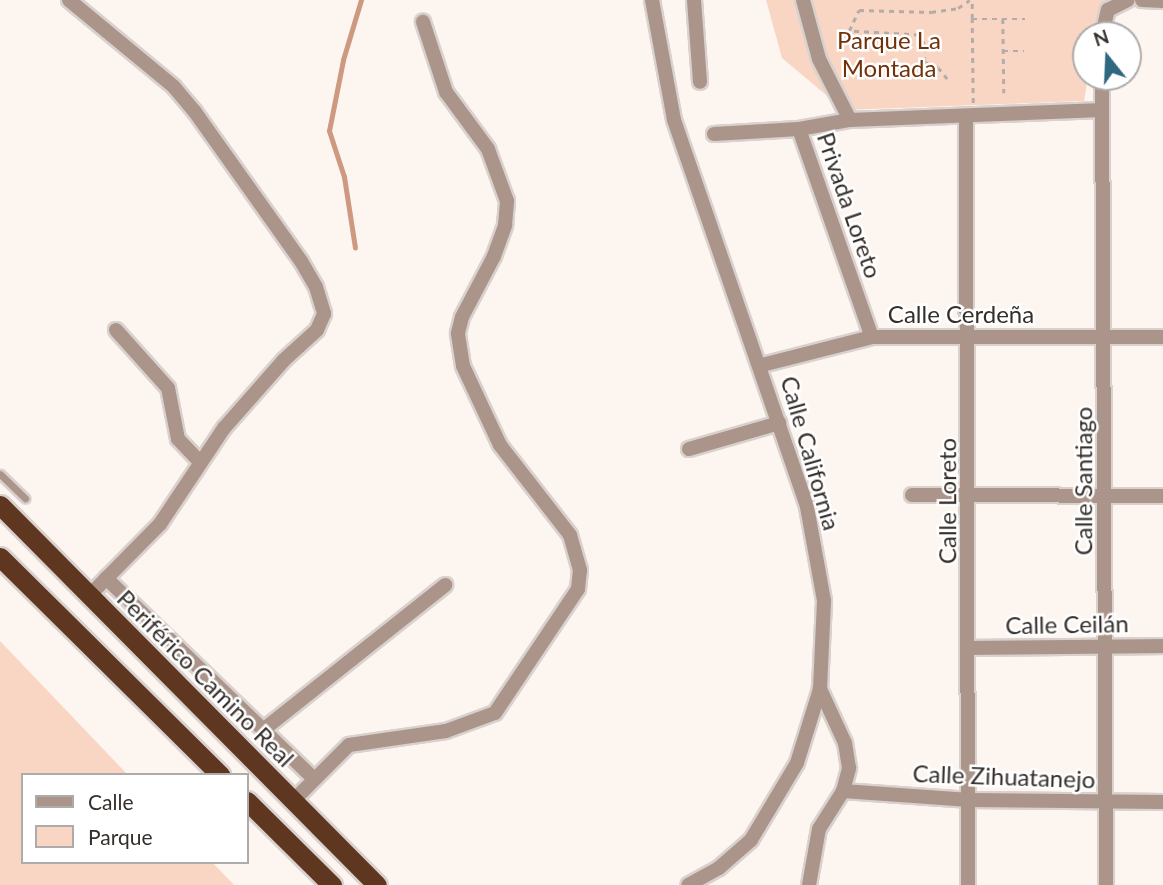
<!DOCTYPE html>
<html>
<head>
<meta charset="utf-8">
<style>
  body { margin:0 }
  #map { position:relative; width:1163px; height:885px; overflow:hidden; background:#fdf5f0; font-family:Lato,sans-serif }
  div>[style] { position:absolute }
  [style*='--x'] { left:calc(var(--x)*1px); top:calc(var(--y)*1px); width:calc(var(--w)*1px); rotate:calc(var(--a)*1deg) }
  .green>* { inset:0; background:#f9d5c4 }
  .stream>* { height:4.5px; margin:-2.25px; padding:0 2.25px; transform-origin:2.25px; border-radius:2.25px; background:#cd9980 }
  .path>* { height:2.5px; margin-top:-1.25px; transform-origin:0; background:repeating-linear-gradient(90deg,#b4aca8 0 5px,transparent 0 10px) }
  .roads { filter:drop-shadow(2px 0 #d9d1cd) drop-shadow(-2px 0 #d9d1cd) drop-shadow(0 2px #d9d1cd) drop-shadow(0 -2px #d9d1cd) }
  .service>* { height:7px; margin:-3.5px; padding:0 3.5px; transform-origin:3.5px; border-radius:3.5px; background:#ab9489 }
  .minor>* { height:14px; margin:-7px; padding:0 7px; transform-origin:7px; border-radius:7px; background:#ab9489 }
  .trunk>* { height:19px; margin:-9.5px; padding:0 9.5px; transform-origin:9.5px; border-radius:9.5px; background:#5f3721 }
  span { translate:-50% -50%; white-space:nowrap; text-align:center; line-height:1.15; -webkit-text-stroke:5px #fff; paint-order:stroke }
  .park-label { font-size:24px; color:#71320a }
  .street-label { font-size:24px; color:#352f2c }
  .legend { position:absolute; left:21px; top:773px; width:228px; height:91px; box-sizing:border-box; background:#fff; border:2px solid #aeacab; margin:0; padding:9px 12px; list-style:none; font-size:21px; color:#352f2c }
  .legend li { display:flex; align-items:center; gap:14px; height:35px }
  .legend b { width:35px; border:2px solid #aeacab }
  .north { position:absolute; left:1072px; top:21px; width:70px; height:70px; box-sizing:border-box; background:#fff; border:2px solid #aeacab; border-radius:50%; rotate:342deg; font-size:19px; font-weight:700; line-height:28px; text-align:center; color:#352f2c }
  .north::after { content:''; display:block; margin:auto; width:24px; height:32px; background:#2e6981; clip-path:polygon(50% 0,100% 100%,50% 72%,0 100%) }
</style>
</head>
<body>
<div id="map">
  <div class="green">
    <i style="clip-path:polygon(766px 0,1110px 0,1101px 10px,1097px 35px,1086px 35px,1088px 77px,1084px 101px,844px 110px,782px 58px)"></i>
    <i style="clip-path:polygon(0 641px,128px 775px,23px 775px,23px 862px,212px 862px,234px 885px,0 885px)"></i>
  </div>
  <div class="stream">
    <i style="--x:355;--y:248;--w:72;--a:-98.8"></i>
    <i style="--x:344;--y:177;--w:48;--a:-108.1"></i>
    <i style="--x:329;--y:131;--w:72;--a:-78.8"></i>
    <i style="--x:343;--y:60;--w:63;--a:-73.3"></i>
  </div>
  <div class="path">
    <i style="--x:972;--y:19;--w:19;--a:-90"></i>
    <i style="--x:1003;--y:19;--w:74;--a:89.2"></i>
    <i style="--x:1003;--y:51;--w:21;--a:0"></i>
    <i style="--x:947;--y:79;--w:14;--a:-129"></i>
    <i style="--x:938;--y:68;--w:15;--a:-157"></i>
    <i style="--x:924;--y:62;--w:16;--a:-86"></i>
    <i style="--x:925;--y:46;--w:13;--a:-119"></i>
    <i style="--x:919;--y:35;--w:70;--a:-176.7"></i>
    <i style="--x:849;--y:31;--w:23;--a:-65"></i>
    <i style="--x:859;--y:10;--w:72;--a:1.6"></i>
    <i style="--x:931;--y:12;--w:27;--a:-8"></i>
    <i style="--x:958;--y:8;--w:14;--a:-34"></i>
    <i style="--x:973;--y:103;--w:84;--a:-90.7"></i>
    <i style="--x:972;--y:19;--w:53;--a:0"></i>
  </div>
  <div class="roads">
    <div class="service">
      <i style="--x:0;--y:474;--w:35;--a:44"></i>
    </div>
    <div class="minor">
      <i style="--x:69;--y:0;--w:136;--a:39.6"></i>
      <i style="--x:174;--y:87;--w:33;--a:50"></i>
      <i style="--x:195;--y:112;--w:183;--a:54.6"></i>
      <i style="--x:301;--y:261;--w:30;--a:60"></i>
      <i style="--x:316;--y:287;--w:28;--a:73"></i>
      <i style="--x:324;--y:314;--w:17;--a:114"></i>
      <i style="--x:317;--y:330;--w:45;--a:137.7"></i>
      <i style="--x:284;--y:360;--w:91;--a:131.4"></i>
      <i style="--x:224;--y:428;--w:115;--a:123.7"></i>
      <i style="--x:160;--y:524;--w:100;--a:134.6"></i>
      <i style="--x:652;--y:0;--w:122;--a:79.6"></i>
      <i style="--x:674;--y:120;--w:409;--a:71"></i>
      <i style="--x:807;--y:507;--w:96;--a:79.7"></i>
      <i style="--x:824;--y:601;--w:88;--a:92.6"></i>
      <i style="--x:820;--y:689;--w:77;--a:107.3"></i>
      <i style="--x:797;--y:763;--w:90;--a:120.9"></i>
      <i style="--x:751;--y:840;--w:43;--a:138.8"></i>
      <i style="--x:719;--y:868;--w:35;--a:151"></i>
      <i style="--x:694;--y:0;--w:82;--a:85.8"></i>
      <i style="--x:803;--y:0;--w:61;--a:74.8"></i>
      <i style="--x:819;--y:59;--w:68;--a:63.1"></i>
      <i style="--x:1142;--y:0;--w:21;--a:3"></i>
      <i style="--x:1102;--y:35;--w:26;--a:-77"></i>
      <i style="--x:1108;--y:10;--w:22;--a:-27"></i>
      <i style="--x:1102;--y:77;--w:808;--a:89.72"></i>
      <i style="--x:966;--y:117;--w:768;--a:89.85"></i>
      <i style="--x:799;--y:129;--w:220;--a:70.7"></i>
      <i style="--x:714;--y:134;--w:85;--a:-3.4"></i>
      <i style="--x:799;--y:129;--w:52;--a:-10"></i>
      <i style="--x:850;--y:120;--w:252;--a:-2.3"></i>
      <i style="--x:116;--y:330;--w:78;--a:48.1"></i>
      <i style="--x:168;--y:388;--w:52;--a:78.9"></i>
      <i style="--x:178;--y:439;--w:32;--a:46"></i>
      <i style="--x:762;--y:365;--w:114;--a:-14.3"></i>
      <i style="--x:872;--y:337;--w:291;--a:0"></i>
      <i style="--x:689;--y:449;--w:94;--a:-16.1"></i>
      <i style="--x:912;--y:495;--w:251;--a:0.2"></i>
      <i style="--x:106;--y:578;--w:289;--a:44"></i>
      <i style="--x:971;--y:648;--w:192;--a:-0.6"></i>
      <i style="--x:263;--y:730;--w:233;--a:-38.5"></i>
      <i style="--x:843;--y:791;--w:127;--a:4.1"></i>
      <i style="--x:970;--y:800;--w:193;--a:0.6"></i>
      <i style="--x:293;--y:801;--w:79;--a:-45"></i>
      <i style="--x:349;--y:745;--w:98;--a:-8.2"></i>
      <i style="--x:446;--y:731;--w:52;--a:-20.2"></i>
      <i style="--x:495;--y:713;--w:149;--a:-56.2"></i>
      <i style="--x:578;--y:589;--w:19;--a:-84"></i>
      <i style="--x:580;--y:570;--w:36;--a:-106"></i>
      <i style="--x:570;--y:535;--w:114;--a:-127.9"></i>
      <i style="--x:500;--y:445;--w:87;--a:-115.1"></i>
      <i style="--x:463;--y:366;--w:33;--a:-99"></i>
      <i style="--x:458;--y:333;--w:16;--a:-76"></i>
      <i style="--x:462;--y:317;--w:69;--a:-62.3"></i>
      <i style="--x:494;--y:256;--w:33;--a:-70"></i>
      <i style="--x:505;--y:225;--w:24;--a:-85"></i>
      <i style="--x:507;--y:201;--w:55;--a:-110.1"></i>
      <i style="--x:488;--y:149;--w:71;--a:-126.4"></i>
      <i style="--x:446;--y:92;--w:74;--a:-108.2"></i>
      <i style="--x:809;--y:885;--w:57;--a:-79.9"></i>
      <i style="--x:819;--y:829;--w:45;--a:-57.7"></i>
      <i style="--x:843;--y:791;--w:24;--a:-75"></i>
      <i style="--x:849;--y:768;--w:25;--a:-99"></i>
      <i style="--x:845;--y:743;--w:60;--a:-114.8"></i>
    </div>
    <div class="trunk">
      <i style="--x:0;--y:505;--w:535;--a:45.23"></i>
      <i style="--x:0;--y:557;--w:310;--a:44.7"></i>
      <i style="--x:247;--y:801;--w:120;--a:44.7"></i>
    </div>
  </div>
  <div class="park-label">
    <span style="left:889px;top:54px">Parque La<br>Montada</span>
  </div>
  <div class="street-label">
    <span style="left:850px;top:205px;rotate:71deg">Privada Loreto</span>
    <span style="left:961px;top:314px">Calle Cerdeña</span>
    <span style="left:811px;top:453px;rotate:74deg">Calle California</span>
    <span style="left:1083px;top:481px;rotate:-90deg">Calle Santiago</span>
    <span style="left:947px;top:501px;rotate:-90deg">Calle Loreto</span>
    <span style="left:1067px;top:624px;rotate:-1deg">Calle Ceilán</span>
    <span style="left:206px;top:678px;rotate:45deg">Periférico Camino Real</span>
    <span style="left:1004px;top:776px;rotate:2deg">Calle Zihuatanejo</span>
  </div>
  <ul class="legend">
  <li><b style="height:9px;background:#ab9489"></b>Calle</li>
  <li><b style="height:19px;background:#f9d5c4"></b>Parque</li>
  </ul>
  <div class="north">N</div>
</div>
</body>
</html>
